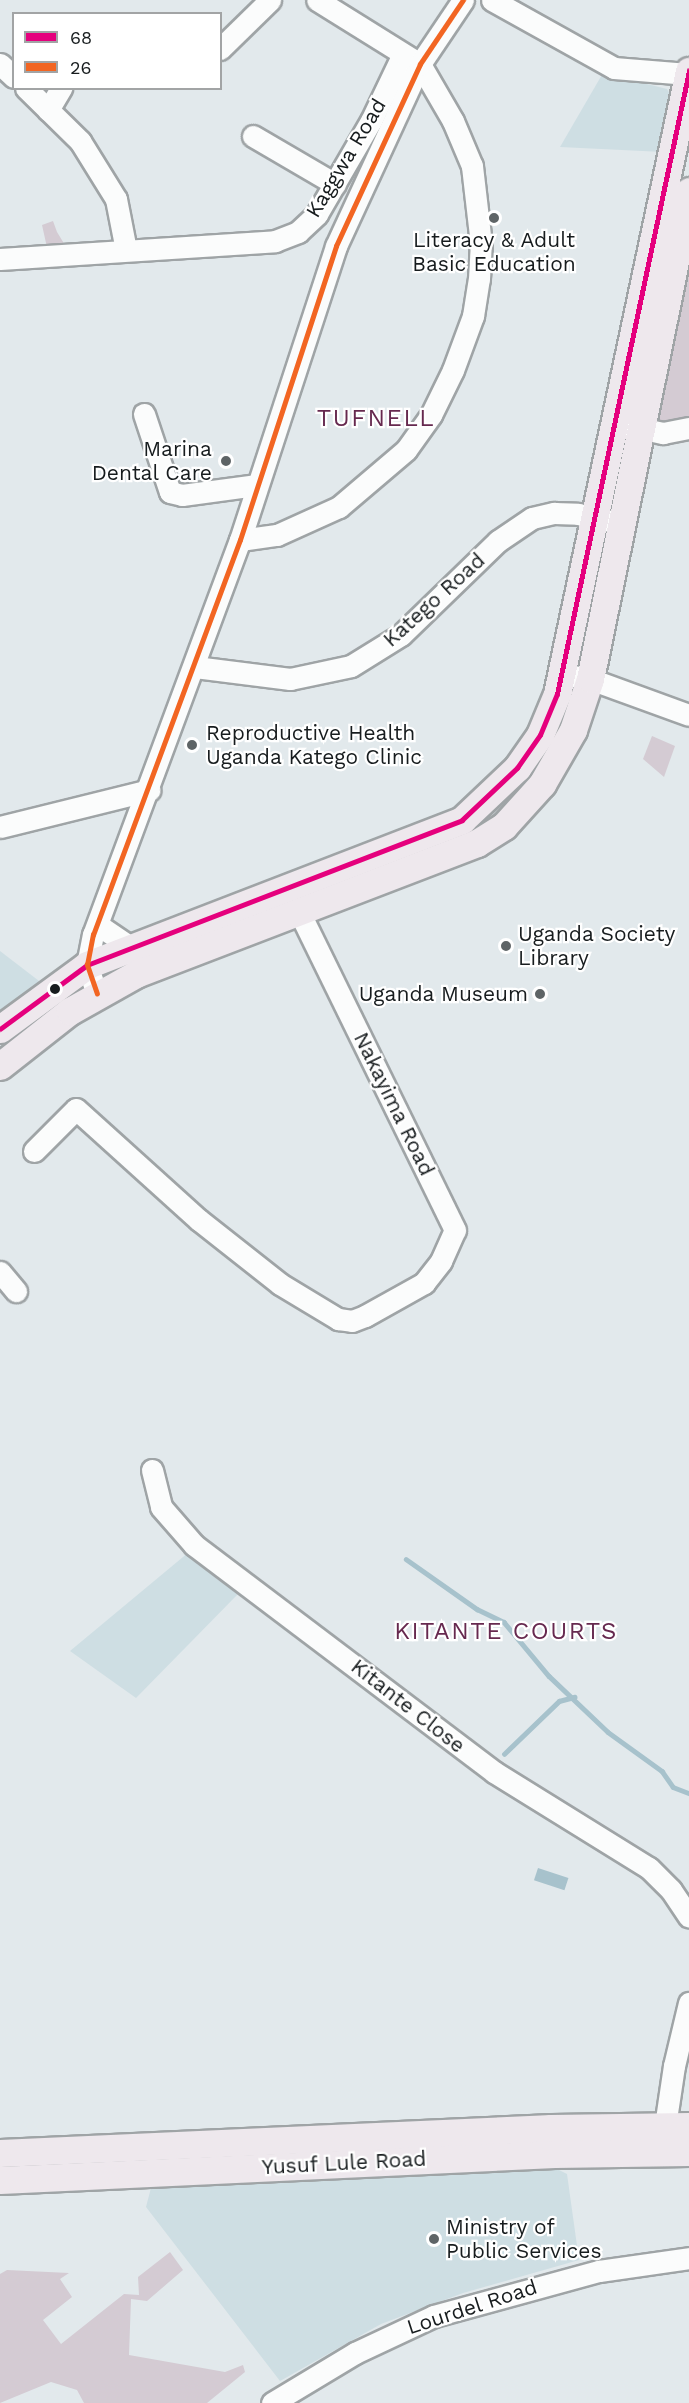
<!DOCTYPE html>
<html>
<head>
<meta charset="utf-8">
<style>
  body { margin:0 }
  #map { position:relative; width:689px; height:2403px; overflow:hidden; background:#e2e9ec; font-family:"Work Sans",sans-serif }
  div>[style] { position:absolute }
  [style*='--x'] { left:calc(var(--x)*1px); top:calc(var(--y)*1px); width:calc(var(--w)*1px); rotate:calc(var(--a)*1deg) }
  .built>* { inset:0; background:#cedee3 }
  .green>* { inset:0; background:#d4cbd3 }
  .water>* { inset:0; background:#a7c2cc; transform-origin:0 0 }
  .stream>* { height:4.5px; margin:-2.25px; padding:0 2.25px; transform-origin:2.25px; border-radius:2.25px; background:#a7c2cc }
  .roads { filter:drop-shadow(2px 0 #9fa4a6) drop-shadow(-2px 0 #9fa4a6) drop-shadow(0 2px #9fa4a6) drop-shadow(0 -2px #9fa4a6) }
  .minor>* { height:21px; margin:-10.5px; padding:0 10.5px; transform-origin:10.5px; border-radius:10.5px; background:#fbfcfc }
  .major>* { height:27px; margin:-13.5px; padding:0 13.5px; transform-origin:13.5px; border-radius:13.5px; background:#eee8ed }
  .bus-1>* { height:4.5px; margin:-2.25px; padding:0 2.25px; transform-origin:2.25px; border-radius:2.25px; background:#e5007d }
  .bus-2>* { height:4.5px; margin:-2.25px; padding:0 2.25px; transform-origin:2.25px; border-radius:2.25px; background:#f26522 }
  .dots>* { width:16px; height:16px; translate:-50% -50%; box-sizing:border-box; border:3px solid #fff; border-radius:50% }
  span { translate:-50% -50%; white-space:nowrap; text-align:center; line-height:1.15; -webkit-text-stroke:4.5px #fff; paint-order:stroke }
  .street-label { font-size:21px; color:#171c1e }
  .poi-label { font-size:21px; color:#171c1e }
  .right { translate:-100% -50%; text-align:right }
  .left { translate:0 -50%; text-align:left }
  .quarter-label { font-size:24px; color:#66294f; letter-spacing:1.5px }
  .legend { position:absolute; left:12px; top:12px; width:210px; height:78px; box-sizing:border-box; background:#fff; border:2px solid #a2a4a5; margin:0; padding:8px 10px; list-style:none; font-size:18px; color:#171c1e }
  .legend li { display:flex; align-items:center; gap:12px; height:30px }
  .legend b { width:30px; border:2px solid #a2a4a5 }
</style>
</head>
<body>
<div id="map">
  <div class="built">
    <i style="clip-path:polygon(603px 73px,667px 89px,671px 96px,663px 152px,560px 147px)"></i>
    <i style="clip-path:polygon(0 951px,43px 984px,0 1019px)"></i>
    <i style="clip-path:polygon(189px 1552px,239px 1593px,136px 1698px,70px 1651px)"></i>
    <i style="clip-path:polygon(551px 2166px,567px 2174px,579px 2260px,463px 2293px,381px 2324px,280px 2381px,146px 2207px,152px 2184px)"></i>
  </div>
  <div class="green">
    <i style="clip-path:polygon(53px 221px,57px 232px,68px 250px,48px 252px,42px 225px)"></i>
    <i style="clip-path:polygon(689px 264px,689px 419px,673px 424px,651px 419px)"></i>
    <i style="clip-path:polygon(652px 736px,675px 746px,664px 777px,643px 759px)"></i>
    <i style="clip-path:polygon(170px 2252px,183px 2270px,147px 2301px,131px 2299px,129px 2355px,225px 2372px,243px 2365px,245px 2372px,207px 2403px,84px 2403px,77px 2390px,51px 2382px,0 2403px,0 2274px,7px 2270px,69px 2273px,60px 2279px,72px 2297px,43px 2320px,61px 2344px,124px 2294px,139px 2295px,138px 2277px)"></i>
  </div>
  <div class="water">
    <i style="left:538px;top:1868px;width:32px;height:13px;rotate:18deg"></i>
  </div>
  <div class="stream">
    <i style="--x:406;--y:1559;--w:87;--a:35.2"></i>
    <i style="--x:477;--y:1609;--w:30;--a:26"></i>
    <i style="--x:504;--y:1622;--w:70;--a:50.2"></i>
    <i style="--x:549;--y:1676;--w:81;--a:43.5"></i>
    <i style="--x:608;--y:1732;--w:67;--a:35.8"></i>
    <i style="--x:662;--y:1771;--w:19;--a:55"></i>
    <i style="--x:673;--y:1787;--w:17;--a:21"></i>
    <i style="--x:504;--y:1754;--w:76;--a:-43.9"></i>
    <i style="--x:559;--y:1701;--w:16;--a:-15"></i>
  </div>
  <div class="roads">
    <div class="minor">
      <i style="--x:492;--y:0;--w:140;--a:29.1"></i>
      <i style="--x:614;--y:68;--w:74;--a:4.6"></i>
      <i style="--x:220;--y:49;--w:70;--a:-44.4"></i>
      <i style="--x:0;--y:64;--w:19;--a:43"></i>
      <i style="--x:26;--y:88;--w:76;--a:44.5"></i>
      <i style="--x:80;--y:141;--w:68;--a:58.2"></i>
      <i style="--x:116;--y:199;--w:52;--a:78.9"></i>
      <i style="--x:48;--y:110;--w:26;--a:-59"></i>
      <i style="--x:253;--y:136;--w:95;--a:30.3"></i>
      <i style="--x:0;--y:259;--w:276;--a:-3.7"></i>
      <i style="--x:275;--y:241;--w:25;--a:-21"></i>
      <i style="--x:298;--y:232;--w:26;--a:-43"></i>
      <i style="--x:317;--y:214;--w:108;--a:-59.9"></i>
      <i style="--x:371;--y:121;--w:74;--a:-64.5"></i>
      <i style="--x:144;--y:414;--w:82;--a:71.6"></i>
      <i style="--x:170;--y:492;--w:12;--a:14"></i>
      <i style="--x:182;--y:495;--w:76;--a:-7.6"></i>
      <i style="--x:625;--y:425;--w:39;--a:12"></i>
      <i style="--x:663;--y:433;--w:26;--a:-11"></i>
      <i style="--x:240;--y:540;--w:37;--a:-8"></i>
      <i style="--x:277;--y:535;--w:68;--a:-24.3"></i>
      <i style="--x:339;--y:507;--w:88;--a:-40.4"></i>
      <i style="--x:406;--y:450;--w:43;--a:-54.5"></i>
      <i style="--x:431;--y:415;--w:50;--a:-63.9"></i>
      <i style="--x:453;--y:370;--w:58;--a:-69.7"></i>
      <i style="--x:473;--y:316;--w:37;--a:-81"></i>
      <i style="--x:479;--y:279;--w:35;--a:-87"></i>
      <i style="--x:481;--y:244;--w:79;--a:-96.6"></i>
      <i style="--x:472;--y:166;--w:49;--a:-112.9"></i>
      <i style="--x:453;--y:121;--w:66;--a:-120.1"></i>
      <i style="--x:420;--y:64;--w:121;--a:-148.1"></i>
      <i style="--x:195;--y:667;--w:96;--a:7.2"></i>
      <i style="--x:290;--y:679;--w:62;--a:-12"></i>
      <i style="--x:351;--y:666;--w:59;--a:-31.8"></i>
      <i style="--x:401;--y:635;--w:135;--a:-44.1"></i>
      <i style="--x:498;--y:541;--w:41;--a:-34.1"></i>
      <i style="--x:532;--y:518;--w:23;--a:-13"></i>
      <i style="--x:554;--y:513;--w:24;--a:2"></i>
      <i style="--x:578;--y:514;--w:47;--a:12.3"></i>
      <i style="--x:562;--y:674;--w:28;--a:10"></i>
      <i style="--x:590;--y:679;--w:105;--a:20"></i>
      <i style="--x:0;--y:827;--w:154;--a:-13.9"></i>
      <i style="--x:98;--y:925;--w:40;--a:34"></i>
      <i style="--x:131;--y:947;--w:13;--a:63"></i>
      <i style="--x:97;--y:994;--w:31;--a:-109"></i>
      <i style="--x:87;--y:965;--w:31;--a:-79"></i>
      <i style="--x:93;--y:935;--w:421;--a:-69.6"></i>
      <i style="--x:240;--y:540;--w:309;--a:-71.9"></i>
      <i style="--x:336;--y:246;--w:200;--a:-65.2"></i>
      <i style="--x:420;--y:64;--w:77;--a:-56.1"></i>
      <i style="--x:34;--y:1151;--w:59;--a:-45"></i>
      <i style="--x:76;--y:1109;--w:166;--a:42.1"></i>
      <i style="--x:199;--y:1220;--w:103;--a:38.3"></i>
      <i style="--x:280;--y:1284;--w:68;--a:31.1"></i>
      <i style="--x:338;--y:1319;--w:14;--a:8"></i>
      <i style="--x:352;--y:1321;--w:14;--a:-21"></i>
      <i style="--x:365;--y:1316;--w:68;--a:-29.2"></i>
      <i style="--x:424;--y:1283;--w:28;--a:-52"></i>
      <i style="--x:441;--y:1261;--w:34;--a:-66"></i>
      <i style="--x:455;--y:1230;--w:352;--a:-116.1"></i>
      <i style="--x:0;--y:1272;--w:25;--a:50"></i>
      <i style="--x:152;--y:1470;--w:38;--a:76"></i>
      <i style="--x:161;--y:1507;--w:50;--a:49"></i>
      <i style="--x:194;--y:1545;--w:376;--a:37.1"></i>
      <i style="--x:494;--y:1772;--w:182;--a:31.8"></i>
      <i style="--x:649;--y:1868;--w:31;--a:45"></i>
      <i style="--x:671;--y:1890;--w:32;--a:56"></i>
      <i style="--x:665;--y:2126;--w:61;--a:-81.5"></i>
      <i style="--x:674;--y:2066;--w:65;--a:-76.6"></i>
      <i style="--x:272;--y:2403;--w:97;--a:-31.1"></i>
      <i style="--x:355;--y:2353;--w:87;--a:-25.1"></i>
      <i style="--x:434;--y:2316;--w:171;--a:-15.3"></i>
      <i style="--x:599;--y:2271;--w:91;--a:-8.2"></i>
    </div>
    <div class="major">
      <i style="--x:0;--y:1029;--w:108;--a:-36.3"></i>
      <i style="--x:87;--y:965;--w:402;--a:-21.1"></i>
      <i style="--x:462;--y:820;--w:76;--a:-43.4"></i>
      <i style="--x:517;--y:768;--w:40;--a:-55.1"></i>
      <i style="--x:540;--y:735;--w:44;--a:-67.5"></i>
      <i style="--x:557;--y:694;--w:637;--a:-78.04"></i>
      <i style="--x:0;--y:1066;--w:89;--a:-38.2"></i>
      <i style="--x:70;--y:1011;--w:76;--a:-29.3"></i>
      <i style="--x:136;--y:974;--w:365;--a:-21"></i>
      <i style="--x:477;--y:843;--w:32;--a:-32"></i>
      <i style="--x:504;--y:826;--w:57;--a:-47.9"></i>
      <i style="--x:542;--y:784;--w:62;--a:-60.1"></i>
      <i style="--x:573;--y:730;--w:54;--a:-71.6"></i>
      <i style="--x:590;--y:679;--w:498;--a:-78.5"></i>
      <i style="--x:0;--y:2153;--w:552;--a:-2.6"></i>
      <i style="--x:551;--y:2128;--w:138;--a:-0.8"></i>
      <i style="--x:0;--y:2180;--w:555;--a:-2.69"></i>
      <i style="--x:554;--y:2154;--w:135;--a:-0.8"></i>
    </div>
  </div>
  <div class="bus-1">
    <i style="--x:0;--y:1029;--w:108;--a:-36.3"></i>
    <i style="--x:87;--y:965;--w:402;--a:-21.1"></i>
    <i style="--x:462;--y:820;--w:76;--a:-43.4"></i>
    <i style="--x:517;--y:768;--w:40;--a:-55.1"></i>
    <i style="--x:540;--y:735;--w:44;--a:-67.5"></i>
    <i style="--x:557;--y:694;--w:637;--a:-78.04"></i>
  </div>
  <div class="bus-2">
    <i style="--x:97;--y:994;--w:31;--a:-109"></i>
    <i style="--x:87;--y:965;--w:31;--a:-79"></i>
    <i style="--x:93;--y:935;--w:421;--a:-69.6"></i>
    <i style="--x:240;--y:540;--w:309;--a:-71.9"></i>
    <i style="--x:336;--y:246;--w:200;--a:-65.2"></i>
    <i style="--x:420;--y:64;--w:77;--a:-56.1"></i>
  </div>
  <div class="dots">
    <i style="left:494px;top:218px;background:#5e6466"></i>
    <i style="left:226px;top:461px;background:#5e6466"></i>
    <i style="left:192px;top:745px;background:#5e6466"></i>
    <i style="left:506px;top:946px;background:#5e6466"></i>
    <i style="left:55px;top:989px;background:#171c1e"></i>
    <i style="left:540px;top:994px;background:#5e6466"></i>
    <i style="left:434px;top:2239px;background:#5e6466"></i>
  </div>
  <div class="street-label">
    <span style="left:346px;top:158px;rotate:-59deg">Kaggwa Road</span>
    <span style="left:434px;top:600px;rotate:-42deg">Katego Road</span>
    <span style="left:394px;top:1104px;rotate:64deg">Nakayima Road</span>
    <span style="left:408px;top:1706px;rotate:38deg">Kitante Close</span>
    <span style="left:344px;top:2163px;rotate:-3deg">Yusuf Lule Road</span>
    <span style="left:472px;top:2307px;rotate:-18deg">Lourdel Road</span>
  </div>
  <div class="poi-label">
    <span style="left:494px;top:252px">Literacy &amp; Adult<br>Basic Education</span>
    <span class="right" style="left:212px;top:461px">Marina<br>Dental Care</span>
    <span class="left" style="left:206px;top:745px">Reproductive Health<br>Uganda Katego Clinic</span>
    <span class="left" style="left:518px;top:946px">Uganda Society<br>Library</span>
    <span class="right" style="left:528px;top:994px">Uganda Museum</span>
    <span class="left" style="left:446px;top:2239px">Ministry of<br>Public Services</span>
  </div>
  <div class="quarter-label">
    <span style="left:376px;top:419px">TUFNELL</span>
    <span style="left:506px;top:1632px">KITANTE COURTS</span>
  </div>
  <ul class="legend">
  <li><b style="height:8px;background:#e5007d"></b>68</li>
  <li><b style="height:8px;background:#f26522"></b>26</li>
  </ul>
</div>
</body>
</html>
